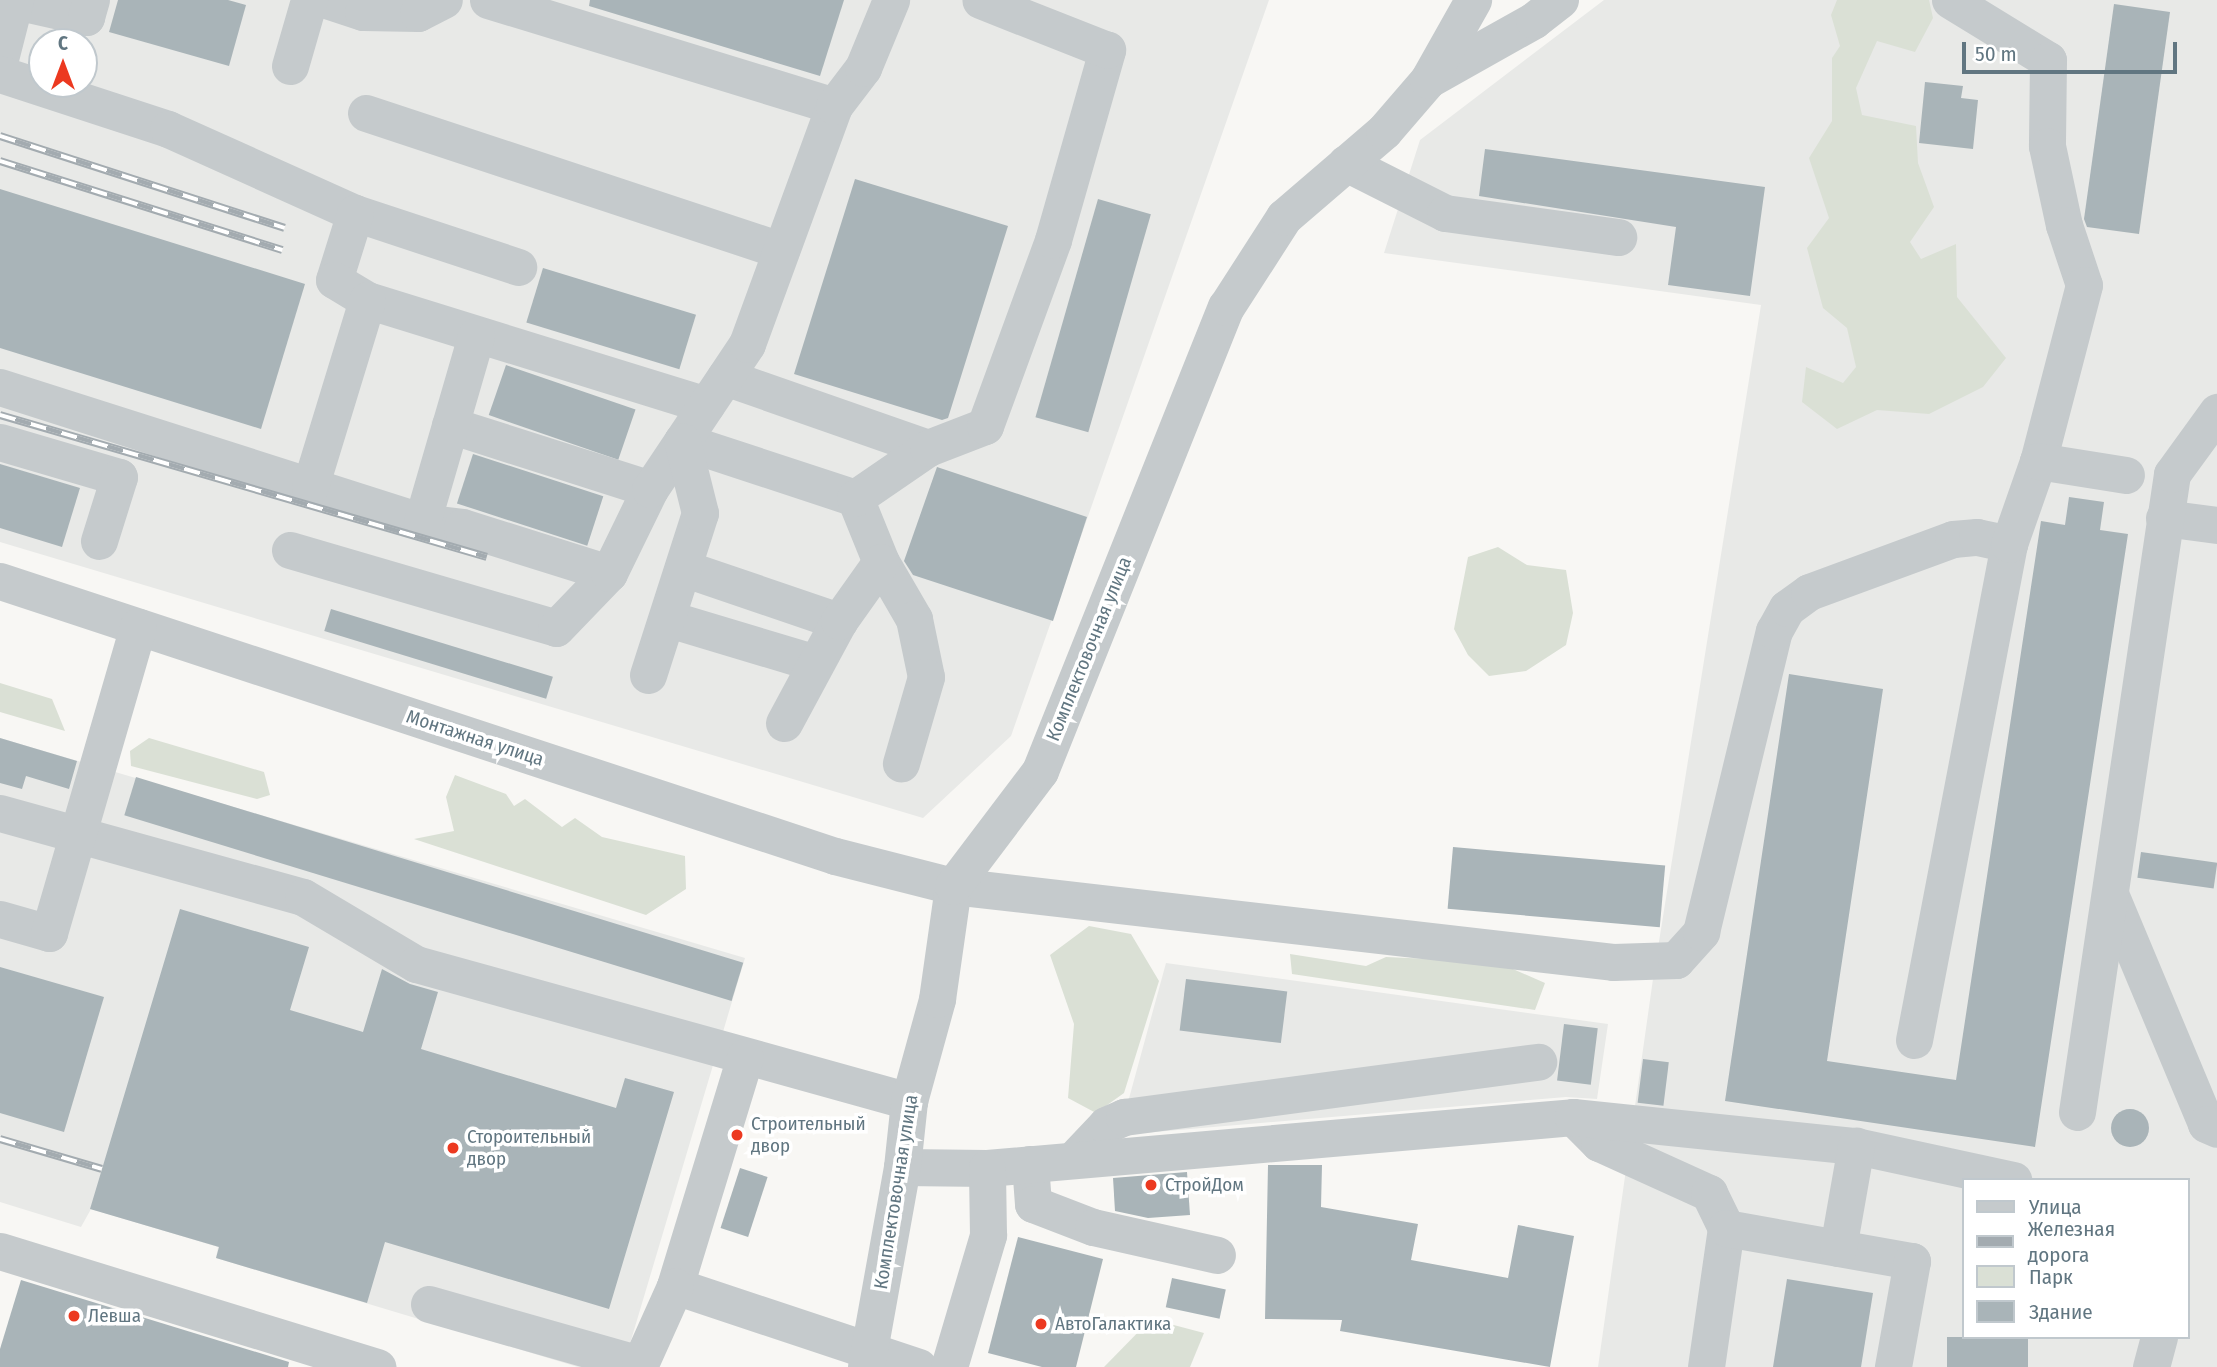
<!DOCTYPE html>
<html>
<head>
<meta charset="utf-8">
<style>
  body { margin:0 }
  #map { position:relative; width:2217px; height:1367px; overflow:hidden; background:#f8f7f4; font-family:"Fira Sans Condensed",sans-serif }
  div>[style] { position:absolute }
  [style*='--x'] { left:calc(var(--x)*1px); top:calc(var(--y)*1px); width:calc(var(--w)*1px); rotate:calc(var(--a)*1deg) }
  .built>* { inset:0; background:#e8e9e7 }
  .green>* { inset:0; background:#dae0d5 }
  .building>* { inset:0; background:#a9b4b8; transform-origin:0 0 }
  .round { border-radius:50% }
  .minor>* { height:37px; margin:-18.5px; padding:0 18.5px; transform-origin:18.5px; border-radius:18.5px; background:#c5cacc }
  .rail>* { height:8px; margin-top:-4px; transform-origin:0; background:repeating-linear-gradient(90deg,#fff 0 16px,#a3abb0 0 32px); box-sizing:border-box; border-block:2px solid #a3abb0 }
  .dots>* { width:19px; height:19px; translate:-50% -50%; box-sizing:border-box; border:4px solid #fff; border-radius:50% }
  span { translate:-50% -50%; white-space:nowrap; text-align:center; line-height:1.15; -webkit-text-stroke:7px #fff; paint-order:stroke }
  .street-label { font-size:19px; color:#617681 }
  .poi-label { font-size:19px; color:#617681 }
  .left { translate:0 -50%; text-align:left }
  .legend { position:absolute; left:1962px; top:1178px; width:228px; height:161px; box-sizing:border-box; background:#fff; border:2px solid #c0c8cd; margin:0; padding:9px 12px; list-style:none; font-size:21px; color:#617681 }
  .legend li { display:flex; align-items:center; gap:14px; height:35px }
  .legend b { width:35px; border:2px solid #c0c8cd }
  .north { position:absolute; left:28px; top:28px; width:70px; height:70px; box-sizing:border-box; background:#fff; border:2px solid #c0c8cd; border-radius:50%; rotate:0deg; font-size:19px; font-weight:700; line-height:28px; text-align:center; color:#617681 }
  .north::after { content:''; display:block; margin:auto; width:24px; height:32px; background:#ec3920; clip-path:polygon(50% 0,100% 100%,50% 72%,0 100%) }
  .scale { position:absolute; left:1962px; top:42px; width:215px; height:32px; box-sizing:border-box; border:4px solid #617681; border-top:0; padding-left:9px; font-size:21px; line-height:24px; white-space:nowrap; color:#617681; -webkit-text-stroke:5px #fff; paint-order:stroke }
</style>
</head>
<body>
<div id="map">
  <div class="built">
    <i style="clip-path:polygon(evenodd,0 0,1269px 0,1011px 736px,923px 818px,0 542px,0 0,42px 42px,84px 42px,84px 84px,42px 84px,42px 42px)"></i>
    <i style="clip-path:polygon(evenodd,1604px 0,2217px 0,2217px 1367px,1598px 1367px,1653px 979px,1761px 305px,1384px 253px,1420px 140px,1604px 0,1963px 1180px,2187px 1180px,2187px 1337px,1963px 1337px,1963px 1180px)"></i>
    <i style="clip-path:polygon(0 738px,745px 958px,623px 1367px,578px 1367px,216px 1258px,218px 1247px,91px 1209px,81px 1227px,0 1202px)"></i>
    <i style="clip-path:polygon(1166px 963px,1608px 1024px,1597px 1099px,1566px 1097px,1119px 1135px)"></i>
  </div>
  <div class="green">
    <i style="clip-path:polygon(1837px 0,1929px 0,1933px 18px,1915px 52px,1877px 41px,1856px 88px,1862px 115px,1916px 126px,1918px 163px,1934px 207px,1910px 242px,1921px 259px,1956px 244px,1957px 297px,2006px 358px,1983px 387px,1929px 414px,1877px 410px,1837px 429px,1802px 402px,1806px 367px,1843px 383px,1856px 367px,1847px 328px,1823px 308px,1807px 248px,1829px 218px,1809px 158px,1832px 121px,1832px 58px,1840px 46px,1831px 15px)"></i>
    <i style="clip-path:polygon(1498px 547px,1527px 565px,1566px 570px,1573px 613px,1566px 645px,1526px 671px,1489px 676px,1468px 655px,1454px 629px,1468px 557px)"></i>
    <i style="clip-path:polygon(0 683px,52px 699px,65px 731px,0 712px)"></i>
    <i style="clip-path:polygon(149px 738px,264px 772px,270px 795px,257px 799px,131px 766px,130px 751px)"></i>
    <i style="clip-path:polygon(455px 775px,506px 794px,514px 806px,525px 799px,562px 827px,575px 818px,602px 837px,685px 856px,686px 889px,646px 915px,414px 839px,454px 831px,446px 797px)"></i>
    <i style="clip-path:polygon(1089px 926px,1131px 934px,1159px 981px,1124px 1093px,1096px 1113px,1068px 1098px,1074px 1024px,1050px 955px)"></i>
    <i style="clip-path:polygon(1290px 954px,1366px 966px,1386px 957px,1497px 962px,1545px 983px,1535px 1010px,1292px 974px)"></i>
    <i style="clip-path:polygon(1151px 1319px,1204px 1333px,1190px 1367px,1104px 1367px)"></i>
  </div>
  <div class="building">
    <i style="clip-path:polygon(118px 0,228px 0,246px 5px,229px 66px,109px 32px)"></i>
    <i style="clip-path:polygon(590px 0,844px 0,820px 76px,589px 6px)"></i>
    <i style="clip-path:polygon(2114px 4px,2170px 12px,2139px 234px,2087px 227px,2084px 219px)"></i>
    <i style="clip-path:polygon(1925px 82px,1963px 86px,1961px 98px,1978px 100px,1973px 149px,1919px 143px)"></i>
    <i style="clip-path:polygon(1485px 149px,1765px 187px,1750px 296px,1668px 285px,1676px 227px,1479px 196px)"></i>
    <i style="clip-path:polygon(855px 179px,1008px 226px,948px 418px,942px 420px,794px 374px)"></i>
    <i style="clip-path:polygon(0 189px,305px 284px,261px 429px,0 348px)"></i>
    <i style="left:1098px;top:199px;width:55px;height:227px;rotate:16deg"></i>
    <i style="left:543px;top:268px;width:160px;height:57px;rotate:17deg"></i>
    <i style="left:506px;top:365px;width:137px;height:53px;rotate:19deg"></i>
    <i style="left:473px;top:454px;width:137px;height:52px;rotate:18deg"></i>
    <i style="clip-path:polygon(0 464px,80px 488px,62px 547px,0 528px)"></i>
    <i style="clip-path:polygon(937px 467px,1087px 517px,1053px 621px,913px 575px,904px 561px)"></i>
    <i style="clip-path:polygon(2069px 497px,2104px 502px,2100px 530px,2128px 534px,2035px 1147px,1725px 1101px,1789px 674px,1883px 689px,1827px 1061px,1956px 1080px,2041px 521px,2065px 525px)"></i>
    <i style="left:331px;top:609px;width:232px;height:23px;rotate:17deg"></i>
    <i style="clip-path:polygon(0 738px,77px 761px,69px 789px,26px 776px,22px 789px,0 783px)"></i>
    <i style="left:136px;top:777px;width:635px;height:40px;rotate:17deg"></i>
    <i style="left:1453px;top:847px;width:213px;height:62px;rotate:5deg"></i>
    <i style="left:2141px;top:852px;width:77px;height:26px;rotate:8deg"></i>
    <i style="clip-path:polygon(180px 909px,309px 947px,290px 1010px,363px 1032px,382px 969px,410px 984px,438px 992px,421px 1049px,616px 1108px,625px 1078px,674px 1092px,609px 1309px,385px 1242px,367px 1303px,216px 1258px,219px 1247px,90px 1209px)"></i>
    <i style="clip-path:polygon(0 967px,104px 997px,64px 1132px,0 1113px)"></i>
    <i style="left:1186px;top:979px;width:102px;height:52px;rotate:7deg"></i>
    <i style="left:1564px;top:1024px;width:34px;height:57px;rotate:7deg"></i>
    <i style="left:1643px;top:1059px;width:26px;height:44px;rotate:7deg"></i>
    <i class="round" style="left:2111px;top:1109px;width:38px;height:38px"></i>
    <i style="clip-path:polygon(1268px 1165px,1322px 1165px,1321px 1207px,1418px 1224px,1411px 1260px,1508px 1278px,1518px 1225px,1574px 1236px,1550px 1367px,1340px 1331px,1342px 1320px,1265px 1319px)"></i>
    <i style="left:740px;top:1168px;width:29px;height:63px;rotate:18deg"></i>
    <i style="clip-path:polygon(1187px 1172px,1190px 1215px,1148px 1218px,1115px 1211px,1113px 1178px)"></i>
    <i style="clip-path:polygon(1018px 1237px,1103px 1259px,1076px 1367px,1042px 1367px,988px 1353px)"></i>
    <i style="left:1172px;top:1278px;width:55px;height:30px;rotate:12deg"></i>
    <i style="clip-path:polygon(1787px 1279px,1873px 1293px,1861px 1367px,1773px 1367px)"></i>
    <i style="clip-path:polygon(21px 1280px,289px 1362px,288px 1367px,0 1367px,0 1349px)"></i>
    <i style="left:1947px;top:1337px;width:81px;height:30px"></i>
  </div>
  <div class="minor">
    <i style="--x:326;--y:0;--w:39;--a:18"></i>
    <i style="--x:363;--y:12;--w:55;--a:1"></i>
    <i style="--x:418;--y:13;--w:29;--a:-27"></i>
    <i style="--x:488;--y:0;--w:362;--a:17"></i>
    <i style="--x:1950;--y:0;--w:115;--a:31.5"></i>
    <i style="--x:2048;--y:60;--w:86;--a:90.7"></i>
    <i style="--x:2047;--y:146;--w:81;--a:77.9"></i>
    <i style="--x:2064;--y:225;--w:63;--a:71.6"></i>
    <i style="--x:2084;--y:285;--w:182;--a:104.6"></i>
    <i style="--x:15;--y:1;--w:73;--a:12.7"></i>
    <i style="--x:86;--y:17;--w:18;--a:-74"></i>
    <i style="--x:0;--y:59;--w:61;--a:-75.7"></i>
    <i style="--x:290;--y:66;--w:69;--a:-73.9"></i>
    <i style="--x:0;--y:74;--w:177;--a:18.1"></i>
    <i style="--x:168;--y:129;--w:205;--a:24.2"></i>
    <i style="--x:355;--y:213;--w:172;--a:18.3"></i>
    <i style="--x:1429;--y:79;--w:120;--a:-29.3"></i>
    <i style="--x:1534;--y:20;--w:33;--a:-38"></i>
    <i style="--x:366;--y:113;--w:437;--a:18.3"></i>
    <i style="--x:1346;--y:163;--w:111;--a:26.8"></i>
    <i style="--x:1445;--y:213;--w:175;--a:7.9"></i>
    <i style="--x:355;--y:213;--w:70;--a:107.4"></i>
    <i style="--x:334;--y:280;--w:39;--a:31"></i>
    <i style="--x:367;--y:300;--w:355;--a:17.2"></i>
    <i style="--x:725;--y:377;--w:215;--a:19.3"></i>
    <i style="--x:0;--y:387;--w:443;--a:17.7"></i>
    <i style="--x:422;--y:522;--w:40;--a:7.1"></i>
    <i style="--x:462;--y:527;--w:154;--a:17.4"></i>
    <i style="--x:450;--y:425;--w:210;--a:17.7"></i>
    <i style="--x:682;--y:441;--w:182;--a:18.2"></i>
    <i style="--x:855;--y:498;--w:69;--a:67.9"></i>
    <i style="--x:881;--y:562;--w:66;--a:59.9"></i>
    <i style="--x:914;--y:619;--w:59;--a:78.3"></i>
    <i style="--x:926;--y:677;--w:90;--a:106.2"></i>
    <i style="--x:0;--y:442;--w:124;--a:16.4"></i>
    <i style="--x:119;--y:477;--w:67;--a:107.4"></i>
    <i style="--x:310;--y:487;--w:195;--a:-73"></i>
    <i style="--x:855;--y:498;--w:88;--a:-34.4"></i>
    <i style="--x:928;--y:448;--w:61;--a:-21.1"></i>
    <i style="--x:985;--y:426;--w:198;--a:-69.9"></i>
    <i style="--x:1053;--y:240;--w:198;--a:-74.1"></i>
    <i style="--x:1107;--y:50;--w:136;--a:-158.5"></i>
    <i style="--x:2164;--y:518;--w:53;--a:7.5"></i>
    <i style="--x:422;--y:522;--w:194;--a:-73.8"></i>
    <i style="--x:290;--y:550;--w:277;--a:16.3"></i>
    <i style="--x:556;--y:628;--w:76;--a:-46.1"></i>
    <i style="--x:609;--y:573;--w:93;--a:-64"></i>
    <i style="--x:650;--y:489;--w:174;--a:-56.2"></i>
    <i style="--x:747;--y:344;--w:253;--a:-69.9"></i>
    <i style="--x:834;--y:106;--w:48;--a:-52.7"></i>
    <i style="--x:863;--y:68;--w:74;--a:-67.6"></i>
    <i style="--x:683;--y:568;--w:165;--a:18.8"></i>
    <i style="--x:0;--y:581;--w:879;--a:18.23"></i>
    <i style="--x:835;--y:856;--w:122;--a:14.3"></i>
    <i style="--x:953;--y:886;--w:664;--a:6.57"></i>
    <i style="--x:1613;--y:962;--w:63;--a:-1.8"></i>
    <i style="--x:1676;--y:960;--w:38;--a:-48"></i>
    <i style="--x:1701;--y:932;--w:310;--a:-76.4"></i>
    <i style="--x:1774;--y:631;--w:26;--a:-61"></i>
    <i style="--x:1787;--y:608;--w:27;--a:-36"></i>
    <i style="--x:1809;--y:592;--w:153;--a:-20.2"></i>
    <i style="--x:1953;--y:539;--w:24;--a:-5"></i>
    <i style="--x:1977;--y:537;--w:33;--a:12"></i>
    <i style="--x:669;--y:619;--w:153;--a:16.7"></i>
    <i style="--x:648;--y:675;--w:170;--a:-72.2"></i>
    <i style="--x:700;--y:513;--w:74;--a:-104"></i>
    <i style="--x:784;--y:723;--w:116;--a:-61.7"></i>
    <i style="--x:839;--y:621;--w:72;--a:-54.6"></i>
    <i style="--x:0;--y:813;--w:314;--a:15.5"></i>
    <i style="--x:303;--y:897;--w:131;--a:30.7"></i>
    <i style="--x:416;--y:964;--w:512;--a:15.53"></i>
    <i style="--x:2110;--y:894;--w:249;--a:67.3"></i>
    <i style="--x:2206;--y:1124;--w:12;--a:24"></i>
    <i style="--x:0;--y:919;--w:51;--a:15.9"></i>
    <i style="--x:49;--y:933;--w:319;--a:-73.8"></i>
    <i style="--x:1914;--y:1040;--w:505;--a:-79.16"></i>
    <i style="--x:2009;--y:544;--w:88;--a:-70.7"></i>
    <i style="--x:2038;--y:461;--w:89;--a:9"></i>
    <i style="--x:745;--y:1057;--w:239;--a:107"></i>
    <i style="--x:675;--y:1286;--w:257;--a:18.4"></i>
    <i style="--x:2077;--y:1112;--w:645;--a:-81.53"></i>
    <i style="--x:2172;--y:474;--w:77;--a:-54"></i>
    <i style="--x:1573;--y:1117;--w:37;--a:45"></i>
    <i style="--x:1599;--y:1143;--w:121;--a:24.4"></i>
    <i style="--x:1709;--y:1193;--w:39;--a:64"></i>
    <i style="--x:1726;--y:1228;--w:140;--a:98.2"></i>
    <i style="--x:1073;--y:1160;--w:48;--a:-46.7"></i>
    <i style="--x:1106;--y:1125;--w:20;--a:-24"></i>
    <i style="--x:1124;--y:1117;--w:418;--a:-7.6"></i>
    <i style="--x:1030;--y:1164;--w:40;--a:85.7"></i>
    <i style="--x:1033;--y:1204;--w:64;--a:21"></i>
    <i style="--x:1093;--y:1227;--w:127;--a:12.7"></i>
    <i style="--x:902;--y:1167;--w:85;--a:0.7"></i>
    <i style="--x:987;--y:1168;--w:588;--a:-4.97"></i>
    <i style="--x:1573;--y:1117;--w:284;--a:5.9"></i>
    <i style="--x:1856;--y:1146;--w:161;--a:12.2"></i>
    <i style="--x:1726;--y:1228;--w:189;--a:10.1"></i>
    <i style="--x:1912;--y:1261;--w:108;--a:100.2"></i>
    <i style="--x:1838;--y:1248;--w:104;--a:-80"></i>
    <i style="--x:0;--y:1251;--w:395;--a:17.1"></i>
    <i style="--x:429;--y:1304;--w:219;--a:15.9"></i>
    <i style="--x:640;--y:1364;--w:85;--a:-65.8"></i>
    <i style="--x:866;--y:1367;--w:203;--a:-79.8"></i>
    <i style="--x:902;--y:1167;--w:66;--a:-83.9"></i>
    <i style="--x:909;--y:1101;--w:106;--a:-74.6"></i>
    <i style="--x:937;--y:999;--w:114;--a:-81.9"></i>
    <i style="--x:953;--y:886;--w:144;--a:-52.9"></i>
    <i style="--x:1040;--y:771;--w:500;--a:-68.2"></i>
    <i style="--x:1226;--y:307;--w:107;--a:-57.2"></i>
    <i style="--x:1284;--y:217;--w:132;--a:-40.7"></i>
    <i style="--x:1384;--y:131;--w:67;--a:-49.2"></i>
    <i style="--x:1428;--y:80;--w:92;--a:-60.6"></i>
    <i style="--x:949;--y:1367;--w:138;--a:-73.5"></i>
    <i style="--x:988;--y:1235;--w:67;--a:-90.9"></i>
    <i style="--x:2151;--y:1367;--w:31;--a:-75"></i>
  </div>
  <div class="rail">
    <i style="--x:0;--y:136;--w:299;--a:17.9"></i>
    <i style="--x:0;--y:161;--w:296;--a:17.5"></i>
    <i style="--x:0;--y:415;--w:507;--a:16.26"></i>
    <i style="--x:0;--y:1139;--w:106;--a:16.4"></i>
  </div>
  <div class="dots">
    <i style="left:737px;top:1135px;background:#ec3920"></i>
    <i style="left:453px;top:1148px;background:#ec3920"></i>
    <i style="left:1151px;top:1185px;background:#ec3920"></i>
    <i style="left:74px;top:1316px;background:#ec3920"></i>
    <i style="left:1041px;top:1324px;background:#ec3920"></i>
  </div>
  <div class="street-label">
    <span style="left:1089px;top:649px;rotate:-68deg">Комплектовочная улица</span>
    <span style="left:475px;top:738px;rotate:18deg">Монтажная улица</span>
    <span style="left:896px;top:1192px;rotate:-81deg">Комплектовочная улица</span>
  </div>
  <div class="poi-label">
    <span class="left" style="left:751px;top:1135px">Строительный<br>двор</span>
    <span class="left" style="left:467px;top:1148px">Стороительный<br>двор</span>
    <span class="left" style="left:1165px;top:1185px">СтройДом</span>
    <span class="left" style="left:88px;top:1316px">Левша</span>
    <span class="left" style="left:1055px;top:1324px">АвтоГалактика</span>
  </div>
  <ul class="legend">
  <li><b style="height:9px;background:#c5cacc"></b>Улица</li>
  <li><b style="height:9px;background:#a3abb0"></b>Железная дорога</li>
  <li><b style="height:19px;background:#dae0d5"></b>Парк</li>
  <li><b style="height:19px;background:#a9b4b8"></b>Здание</li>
  </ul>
  <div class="north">С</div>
  <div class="scale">50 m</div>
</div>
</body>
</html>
